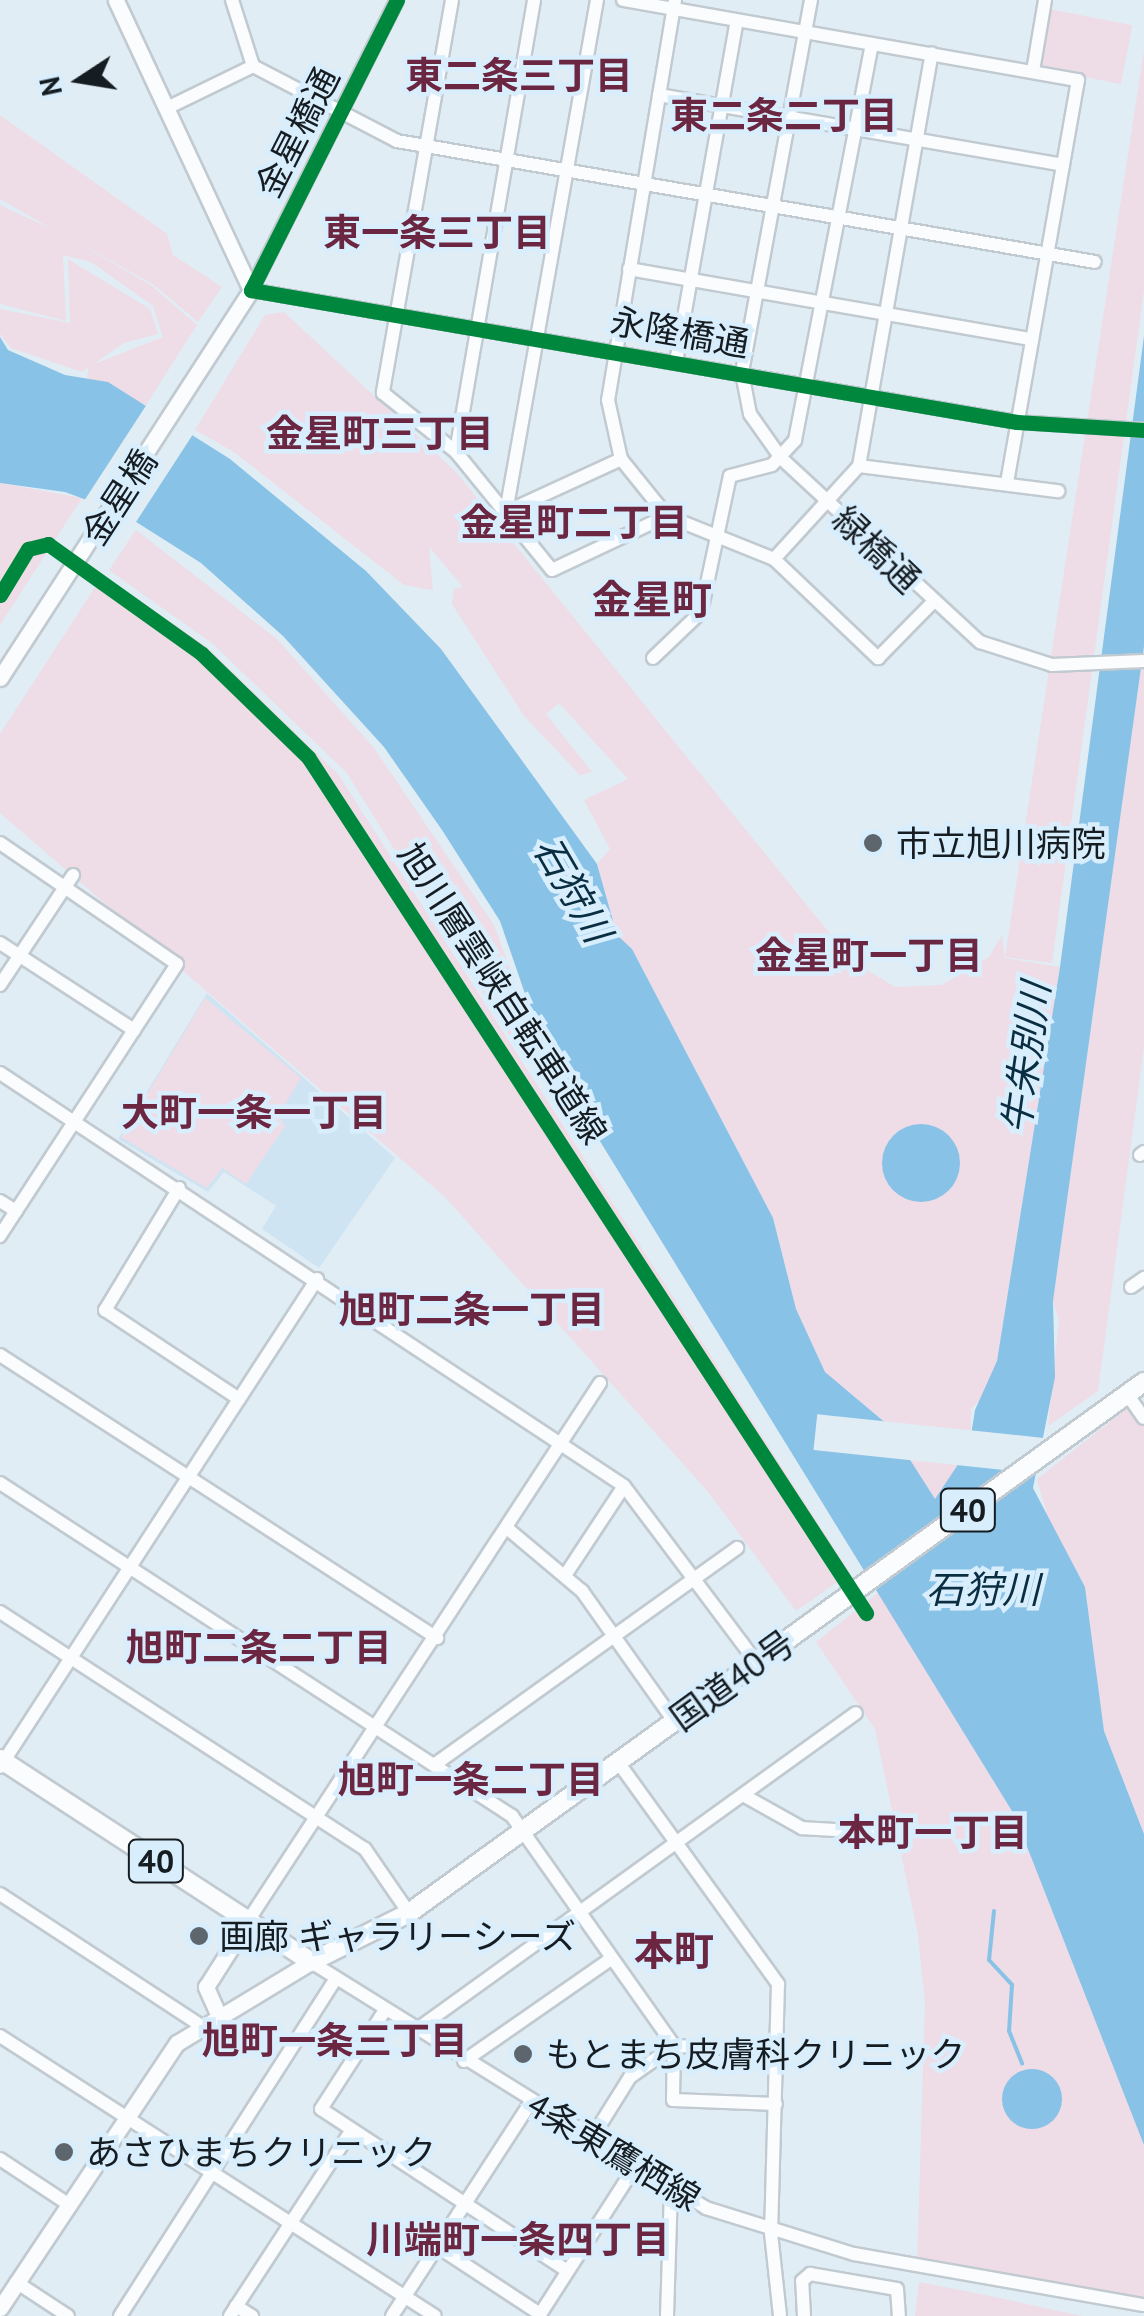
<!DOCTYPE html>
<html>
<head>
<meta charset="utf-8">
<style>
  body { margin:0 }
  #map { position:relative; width:1144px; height:2316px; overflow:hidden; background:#e1edf5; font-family:"PT Sans","Noto Sans JP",sans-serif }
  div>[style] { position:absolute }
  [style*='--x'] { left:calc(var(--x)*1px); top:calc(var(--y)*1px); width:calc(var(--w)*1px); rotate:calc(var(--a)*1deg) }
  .built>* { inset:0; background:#cfe4f2 }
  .green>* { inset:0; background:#eedce7; transform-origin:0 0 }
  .water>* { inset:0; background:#88c2e6 }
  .round { border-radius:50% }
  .pier>* { inset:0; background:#e1edf5; transform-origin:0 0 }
  .stream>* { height:4px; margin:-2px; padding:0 2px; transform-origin:2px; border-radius:2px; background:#88c2e6 }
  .roads { filter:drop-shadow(2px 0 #c1cad0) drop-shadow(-2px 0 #c1cad0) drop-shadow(0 2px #c1cad0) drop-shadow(0 -2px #c1cad0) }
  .minor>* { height:12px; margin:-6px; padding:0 6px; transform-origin:6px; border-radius:6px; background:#fafcfe }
  .major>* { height:15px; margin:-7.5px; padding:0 7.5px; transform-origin:7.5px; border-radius:7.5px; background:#fafcfe }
  .highway>* { height:18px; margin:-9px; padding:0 9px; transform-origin:9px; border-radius:9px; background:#fafcfe }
  .cycleway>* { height:15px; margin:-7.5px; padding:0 7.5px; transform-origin:7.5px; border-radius:7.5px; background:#00873e }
  .dots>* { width:28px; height:28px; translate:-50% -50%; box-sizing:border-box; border:5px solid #d9eefd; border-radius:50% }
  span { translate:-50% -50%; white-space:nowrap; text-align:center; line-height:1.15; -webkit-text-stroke:9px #d9eefd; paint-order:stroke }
  .shield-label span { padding:2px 8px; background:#d9eefd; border:2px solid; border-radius:8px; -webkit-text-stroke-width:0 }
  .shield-label { font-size:32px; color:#161d22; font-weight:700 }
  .street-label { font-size:35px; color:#161d22 }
  .poi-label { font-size:35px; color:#161d22 }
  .left { translate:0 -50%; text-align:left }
  .neighbourhood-label { font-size:38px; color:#6b2741; font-weight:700 }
  .water-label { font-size:38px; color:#0a2e41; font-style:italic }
  .quarter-label { font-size:40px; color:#6b2741; font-weight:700 }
  .north { position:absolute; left:30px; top:30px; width:100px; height:100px; -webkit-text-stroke:8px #d9eefd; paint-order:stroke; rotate:258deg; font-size:28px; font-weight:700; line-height:40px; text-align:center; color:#161d22 }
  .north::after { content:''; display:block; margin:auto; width:35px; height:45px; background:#161d22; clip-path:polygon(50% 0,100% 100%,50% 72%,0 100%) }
</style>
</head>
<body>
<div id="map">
  <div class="built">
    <i style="clip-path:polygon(207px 993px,395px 1158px,319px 1268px,262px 1229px,276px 1206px,224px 1172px,208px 1192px,118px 1139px)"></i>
  </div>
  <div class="green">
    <i style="left:1049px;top:9px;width:85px;height:60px;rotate:11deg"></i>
    <i style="clip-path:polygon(1144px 50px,1144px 290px,1052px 963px,1005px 957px)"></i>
    <i style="clip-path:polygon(0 115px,167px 234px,173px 255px,222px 287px,198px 322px,154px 285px,68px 237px,152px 286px,197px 325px,146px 405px,87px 378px,89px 366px,163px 337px,153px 306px,91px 262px,63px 255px,66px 321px,0 304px,0 205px,52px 229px,0 199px)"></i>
    <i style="clip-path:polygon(68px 259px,150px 309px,158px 334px,124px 343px,82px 372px,11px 348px,0 334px,0 309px,70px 323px)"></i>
    <i style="clip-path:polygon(284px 312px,456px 472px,852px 961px,895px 987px,942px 985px,989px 957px,1002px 935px,1005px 958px,1060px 967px,997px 1361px,988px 1392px,971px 1409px,971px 1435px,952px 1482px,935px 1500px,888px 1425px,825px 1372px,796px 1309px,773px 1218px,632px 949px,617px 935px,597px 864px,610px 849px,584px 800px,628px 779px,559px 703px,546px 714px,592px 772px,580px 775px,524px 716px,452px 604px,454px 589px,463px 587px,429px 547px,433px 590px,404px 585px,234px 452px,195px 430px,265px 315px)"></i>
    <i style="clip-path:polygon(0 483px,82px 498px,0 625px)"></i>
    <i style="clip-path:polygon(136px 530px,277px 639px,374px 748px,494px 925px,546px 1066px,517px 1048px,347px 773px,213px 644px,109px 570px)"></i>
    <i style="clip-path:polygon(103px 575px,207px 647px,338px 774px,850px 1573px,796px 1611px,709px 1493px,445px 1197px,0 813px,0 734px)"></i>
    <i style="clip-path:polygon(1144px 646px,1144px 1047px,1098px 1391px,1048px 1426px,1059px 1321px,1053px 1301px)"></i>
    <i style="clip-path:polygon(205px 998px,301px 1078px,278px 1116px,285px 1126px,246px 1184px,222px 1168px,207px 1188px,121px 1137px)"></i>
    <i style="clip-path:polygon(1129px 1407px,1144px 1426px,1144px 1834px,1104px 1731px,1085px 1587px,1049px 1522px,1037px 1479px)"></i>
    <i style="clip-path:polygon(879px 1592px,1015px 1816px,1111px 2048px,1144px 2145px,1144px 2305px,917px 2266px,925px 2003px,918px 1935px,875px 1729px,816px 1642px)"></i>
    <i style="clip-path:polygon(919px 2282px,990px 2296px,1082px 2316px,915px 2316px)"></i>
  </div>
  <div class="water">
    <i style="clip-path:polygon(1144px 336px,1144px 646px,1053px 1301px,1055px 1377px,1033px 1488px,1085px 1587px,1104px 1731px,1144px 1834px,1144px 2145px,1015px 1816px,582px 1112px,535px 1023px,500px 921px,442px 830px,384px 747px,283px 636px,201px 563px,122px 513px,65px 492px,0 483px,0 337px,8px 350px,65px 375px,108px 382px,230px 459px,366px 571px,441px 649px,597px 864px,617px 935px,632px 949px,773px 1218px,796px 1309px,825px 1372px,888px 1425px,935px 1499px,969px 1448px,975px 1410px,997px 1361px,1060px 967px)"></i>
    <i class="round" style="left:882px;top:1124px;width:78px;height:78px"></i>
    <i class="round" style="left:1002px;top:2069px;width:60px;height:60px"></i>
  </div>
  <div class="pier">
    <i style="left:149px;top:401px;width:55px;height:122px;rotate:33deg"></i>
    <i style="left:1044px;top:1438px;width:36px;height:228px;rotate:96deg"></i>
  </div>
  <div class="stream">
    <i style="--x:994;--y:1911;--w:49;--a:95.8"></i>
    <i style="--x:989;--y:1960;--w:34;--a:47"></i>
    <i style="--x:1012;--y:1985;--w:46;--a:93.7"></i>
    <i style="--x:1009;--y:2031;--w:35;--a:68"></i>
  </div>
  <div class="roads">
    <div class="minor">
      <i style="--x:232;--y:0;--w:69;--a:72.3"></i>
      <i style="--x:253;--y:66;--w:162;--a:27.5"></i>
      <i style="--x:397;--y:141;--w:708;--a:9.83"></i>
      <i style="--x:397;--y:0;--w:325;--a:116.7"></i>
      <i style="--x:251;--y:290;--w:777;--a:9.78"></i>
      <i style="--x:1017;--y:422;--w:127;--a:3.6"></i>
      <i style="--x:452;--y:0;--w:399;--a:100"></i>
      <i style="--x:383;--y:393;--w:94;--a:38.9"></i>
      <i style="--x:456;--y:452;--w:152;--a:50.9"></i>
      <i style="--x:552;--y:570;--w:127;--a:-25.2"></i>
      <i style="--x:623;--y:0;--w:462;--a:10"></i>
      <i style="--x:1078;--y:80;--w:410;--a:100"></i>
      <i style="--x:675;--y:0;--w:406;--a:99.5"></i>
      <i style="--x:608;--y:400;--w:60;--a:77.6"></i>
      <i style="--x:621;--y:459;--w:73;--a:51.1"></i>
      <i style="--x:667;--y:516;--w:115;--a:21.9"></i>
      <i style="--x:774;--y:559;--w:144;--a:43.6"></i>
      <i style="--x:878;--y:658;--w:78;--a:-45.5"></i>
      <i style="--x:811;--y:0;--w:379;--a:100.5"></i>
      <i style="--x:742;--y:373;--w:42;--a:79"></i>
      <i style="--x:750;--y:414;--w:54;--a:54.8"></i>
      <i style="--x:781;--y:458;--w:271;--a:42.8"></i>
      <i style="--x:980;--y:642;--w:76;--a:17.7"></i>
      <i style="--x:1052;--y:665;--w:92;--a:-2.5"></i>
      <i style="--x:1033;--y:71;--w:72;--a:-80.4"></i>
      <i style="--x:659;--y:95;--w:410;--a:9.8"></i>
      <i style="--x:167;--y:108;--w:96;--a:-26"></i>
      <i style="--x:629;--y:269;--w:409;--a:9.9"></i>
      <i style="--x:676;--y:362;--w:346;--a:-79.9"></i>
      <i style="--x:456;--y:452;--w:459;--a:-80.2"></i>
      <i style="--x:859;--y:466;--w:419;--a:-80"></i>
      <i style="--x:506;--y:512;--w:520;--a:-79.92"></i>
      <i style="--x:506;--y:512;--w:127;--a:-24.7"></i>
      <i style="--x:774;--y:559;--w:126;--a:-47.6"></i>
      <i style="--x:859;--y:466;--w:201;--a:7.2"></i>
      <i style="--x:653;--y:658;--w:66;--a:-43.8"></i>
      <i style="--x:701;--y:612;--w:139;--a:-78"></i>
      <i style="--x:730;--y:476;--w:43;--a:-14.7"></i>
      <i style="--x:772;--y:465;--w:34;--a:-47"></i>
      <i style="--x:795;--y:440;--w:403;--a:-79"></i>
      <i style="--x:0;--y:843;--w:214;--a:34.4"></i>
      <i style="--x:177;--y:964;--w:325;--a:123.1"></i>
      <i style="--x:0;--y:943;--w:160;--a:33"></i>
      <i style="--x:0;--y:985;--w:132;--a:-56.4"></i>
      <i style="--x:0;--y:1073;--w:748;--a:33.5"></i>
      <i style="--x:624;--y:1486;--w:220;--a:53.1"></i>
      <i style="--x:1140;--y:1155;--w:5;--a:-37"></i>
      <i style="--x:179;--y:1188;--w:143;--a:121.2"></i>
      <i style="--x:105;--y:1310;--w:161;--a:33.6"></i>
      <i style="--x:0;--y:1201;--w:19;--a:32"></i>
      <i style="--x:1131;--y:1287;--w:16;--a:-35"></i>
      <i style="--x:0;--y:1355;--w:521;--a:32.93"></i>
      <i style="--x:1127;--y:1394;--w:29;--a:55"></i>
      <i style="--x:0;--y:1483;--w:611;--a:33.04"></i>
      <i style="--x:512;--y:1816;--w:281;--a:54.8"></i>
      <i style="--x:674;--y:2046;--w:54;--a:91.1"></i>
      <i style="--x:673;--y:2100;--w:103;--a:2.2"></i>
      <i style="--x:508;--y:1529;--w:97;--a:40"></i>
      <i style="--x:582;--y:1591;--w:159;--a:54.7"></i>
      <i style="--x:566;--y:1574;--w:105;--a:-56.6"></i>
      <i style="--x:0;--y:1612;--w:435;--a:33"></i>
      <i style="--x:365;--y:1849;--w:78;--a:55.5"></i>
      <i style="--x:618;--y:1762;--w:274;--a:54.2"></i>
      <i style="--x:778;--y:1984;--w:249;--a:91.6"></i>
      <i style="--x:771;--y:2233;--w:83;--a:83.8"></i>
      <i style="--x:434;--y:1765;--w:373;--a:-35.6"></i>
      <i style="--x:0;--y:1767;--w:582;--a:-56.99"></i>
      <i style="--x:743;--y:1795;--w:68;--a:29.2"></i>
      <i style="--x:802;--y:1828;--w:83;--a:3.4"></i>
      <i style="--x:0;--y:1894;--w:239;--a:33.2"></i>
      <i style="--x:248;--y:1921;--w:643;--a:-56.8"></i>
      <i style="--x:311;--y:1962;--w:465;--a:31.9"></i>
      <i style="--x:706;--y:2208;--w:155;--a:17.3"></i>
      <i style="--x:854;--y:2254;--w:294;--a:10"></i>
      <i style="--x:385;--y:2010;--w:118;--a:122.9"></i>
      <i style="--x:321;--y:2109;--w:295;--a:33.3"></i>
      <i style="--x:416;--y:2030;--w:542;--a:-35.77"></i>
      <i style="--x:0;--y:2036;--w:517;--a:32.77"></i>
      <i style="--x:464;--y:2061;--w:180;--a:-34.8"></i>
      <i style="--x:590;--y:2141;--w:75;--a:-58"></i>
      <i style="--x:630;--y:2077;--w:54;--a:-35.2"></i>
      <i style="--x:674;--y:2046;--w:103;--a:2.2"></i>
      <i style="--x:0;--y:2159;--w:82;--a:33.5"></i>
      <i style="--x:438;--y:2247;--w:122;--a:33.3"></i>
      <i style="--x:16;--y:2282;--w:62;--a:33.2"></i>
      <i style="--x:236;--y:2306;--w:19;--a:32"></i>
      <i style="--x:120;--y:2316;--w:401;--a:-57.4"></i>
      <i style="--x:230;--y:2316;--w:221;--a:-56.8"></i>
      <i style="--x:392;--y:2316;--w:255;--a:-57"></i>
      <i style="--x:539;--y:2316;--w:176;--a:-57.3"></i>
      <i style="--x:667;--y:2316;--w:127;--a:-88.2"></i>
      <i style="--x:804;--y:2316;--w:35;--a:-93"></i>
      <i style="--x:802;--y:2281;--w:11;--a:-41"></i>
      <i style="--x:810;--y:2274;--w:88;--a:9.8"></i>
      <i style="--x:897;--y:2289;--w:27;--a:86"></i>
    </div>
    <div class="major">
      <i style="--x:0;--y:678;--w:462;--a:-57.1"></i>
      <i style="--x:251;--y:290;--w:320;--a:-115"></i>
      <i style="--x:218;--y:2014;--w:30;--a:-114"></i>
      <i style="--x:206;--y:1987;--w:78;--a:-57.5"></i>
      <i style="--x:0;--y:2308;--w:319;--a:-56.3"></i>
      <i style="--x:177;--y:2043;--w:157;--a:-31.2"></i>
    </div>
    <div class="highway">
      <i style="--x:0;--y:1759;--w:371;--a:33.1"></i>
      <i style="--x:311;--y:1962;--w:110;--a:-26.6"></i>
      <i style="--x:409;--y:1913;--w:907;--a:-35.85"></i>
    </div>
  </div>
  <div class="cycleway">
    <i style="--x:397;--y:0;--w:325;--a:116.7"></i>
    <i style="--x:251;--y:290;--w:777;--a:9.78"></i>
    <i style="--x:1017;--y:422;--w:127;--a:3.6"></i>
    <i style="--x:0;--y:595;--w:54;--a:-58.7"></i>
    <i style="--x:28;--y:549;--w:21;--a:-14"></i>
    <i style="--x:48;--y:544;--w:189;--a:35.5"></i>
    <i style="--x:202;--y:654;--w:148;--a:44.2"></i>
    <i style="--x:308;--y:757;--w:1022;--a:56.9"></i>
  </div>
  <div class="dots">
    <i style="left:873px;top:843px;background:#5d666c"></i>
    <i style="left:199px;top:1936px;background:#5d666c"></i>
    <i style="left:523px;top:2054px;background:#5d666c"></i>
    <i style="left:64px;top:2152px;background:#5d666c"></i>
  </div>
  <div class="shield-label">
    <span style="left:968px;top:1510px">40</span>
    <span style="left:156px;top:1861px">40</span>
  </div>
  <div class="street-label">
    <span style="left:297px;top:132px;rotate:-63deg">金星橋通</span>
    <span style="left:680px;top:332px;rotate:10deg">永隆橋通</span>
    <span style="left:119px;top:497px;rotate:-57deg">金星橋</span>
    <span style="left:877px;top:549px;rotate:44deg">緑橋通</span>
    <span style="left:503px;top:993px;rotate:57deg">旭川層雲峡自転車道線</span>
    <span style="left:732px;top:1680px;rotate:-36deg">国道40号</span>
    <span style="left:614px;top:2151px;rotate:31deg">4条東鷹栖線</span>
  </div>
  <div class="poi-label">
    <span class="left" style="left:896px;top:843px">市立旭川病院</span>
    <span class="left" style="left:219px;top:1936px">画廊 ギャラリーシーズ</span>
    <span class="left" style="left:546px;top:2054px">もとまち皮膚科クリニック</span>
    <span class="left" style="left:86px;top:2152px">あさひまちクリニック</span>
  </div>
  <div class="neighbourhood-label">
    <span style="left:519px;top:75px">東二条三丁目</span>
    <span style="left:784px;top:115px">東二条二丁目</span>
    <span style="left:437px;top:232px">東一条三丁目</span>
    <span style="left:380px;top:433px">金星町三丁目</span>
    <span style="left:574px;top:522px">金星町二丁目</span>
    <span style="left:869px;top:955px">金星町一丁目</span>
    <span style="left:254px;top:1112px">大町一条一丁目</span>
    <span style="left:472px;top:1309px">旭町二条一丁目</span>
    <span style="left:259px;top:1647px">旭町二条二丁目</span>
    <span style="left:471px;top:1779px">旭町一条二丁目</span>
    <span style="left:933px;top:1832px">本町一丁目</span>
    <span style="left:335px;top:2040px">旭町一条三丁目</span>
    <span style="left:518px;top:2239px">川端町一条四丁目</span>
  </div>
  <div class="water-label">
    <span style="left:573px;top:889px;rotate:60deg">石狩川</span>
    <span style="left:1025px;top:1058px;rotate:-82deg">牛朱別川</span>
    <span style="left:983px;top:1589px">石狩川</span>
  </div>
  <div class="quarter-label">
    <span style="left:652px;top:599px">金星町</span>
    <span style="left:674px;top:1950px">本町</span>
  </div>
  <div class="north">N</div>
</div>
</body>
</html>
